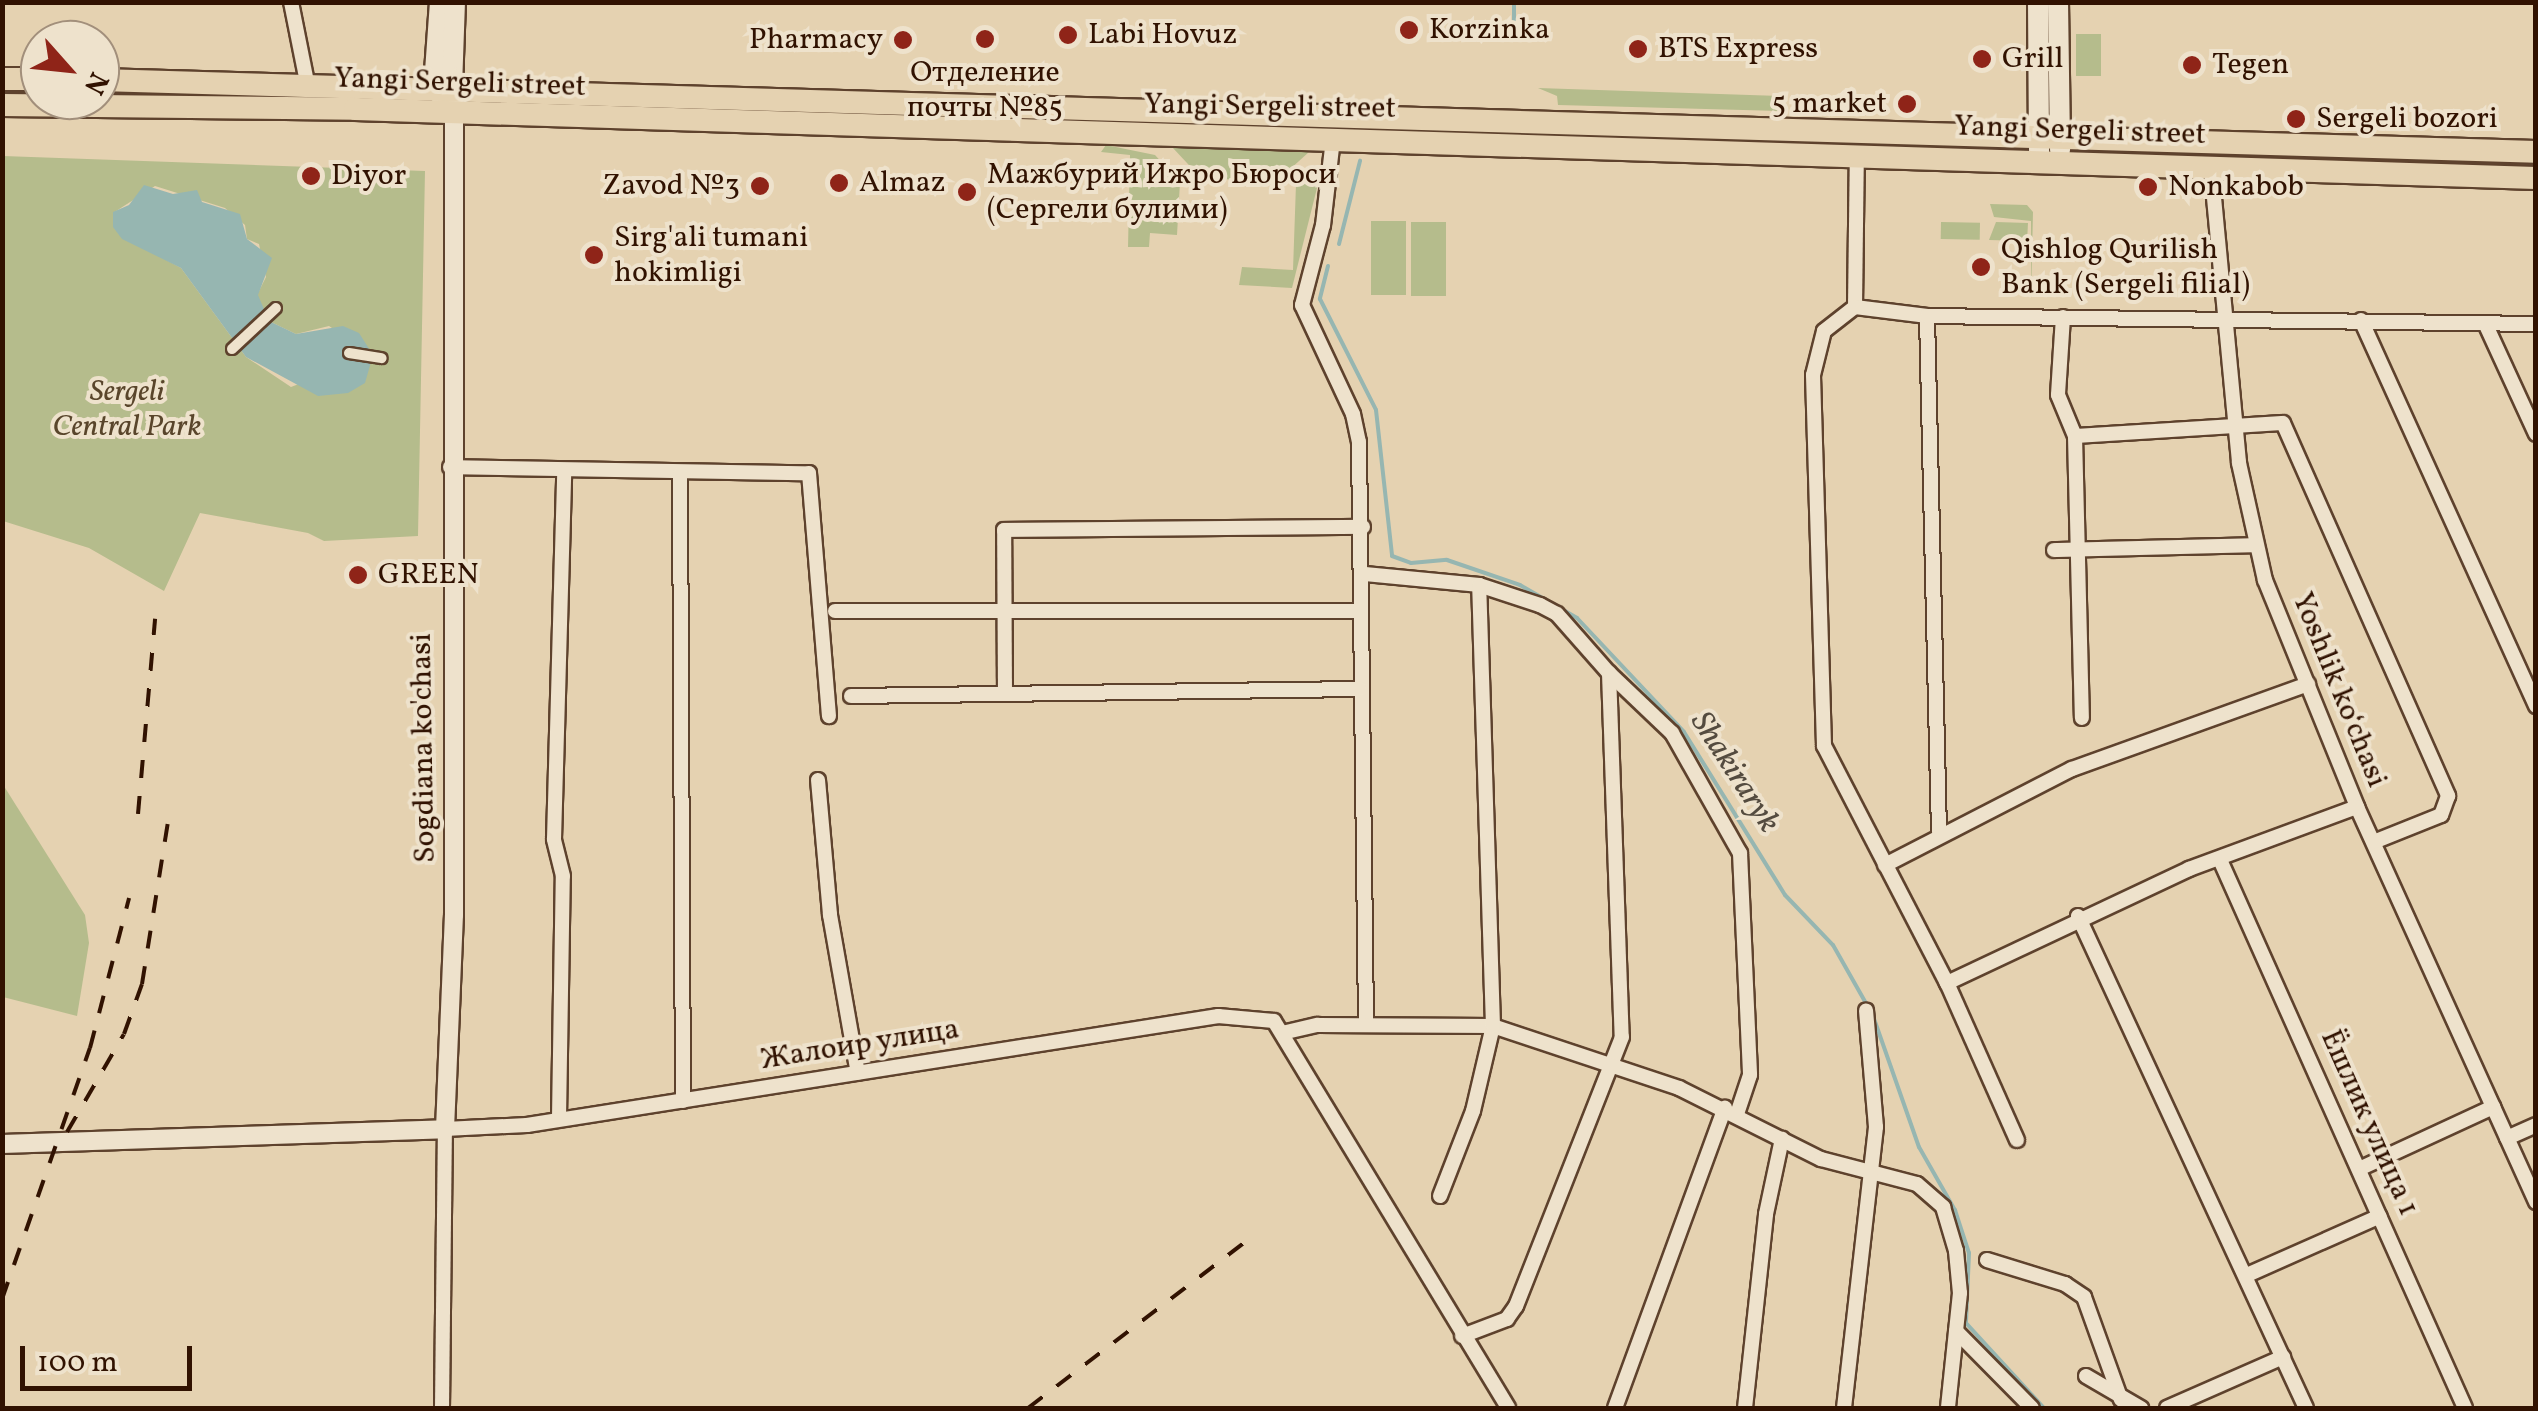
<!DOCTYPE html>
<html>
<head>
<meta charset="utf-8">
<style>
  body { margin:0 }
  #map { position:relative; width:2538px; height:1411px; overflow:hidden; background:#e5d2b1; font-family:Vollkorn,serif }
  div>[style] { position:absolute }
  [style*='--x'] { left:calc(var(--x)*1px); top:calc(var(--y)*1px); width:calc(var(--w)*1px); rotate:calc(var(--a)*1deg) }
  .green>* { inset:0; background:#b5bc8c; transform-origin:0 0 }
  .water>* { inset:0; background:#96b6b1 }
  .stream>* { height:4px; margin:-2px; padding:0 2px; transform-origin:2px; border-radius:2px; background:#96b6b1 }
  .roads { filter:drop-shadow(2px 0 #5e422d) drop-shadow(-2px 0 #5e422d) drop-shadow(0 2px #5e422d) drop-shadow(0 -2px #5e422d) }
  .pedestrian>* { height:10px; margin:-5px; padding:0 5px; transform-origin:5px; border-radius:5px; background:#eee2cc }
  .minor>* { height:14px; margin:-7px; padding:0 7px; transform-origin:7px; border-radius:7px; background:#eee2cc }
  .tertiary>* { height:18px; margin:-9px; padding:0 9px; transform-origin:9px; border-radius:9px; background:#eee2cc }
  .secondary>* { height:20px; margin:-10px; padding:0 10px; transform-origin:10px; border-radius:10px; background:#eee2cc }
  .primary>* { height:22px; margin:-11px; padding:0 11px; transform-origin:11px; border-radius:11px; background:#e5d2b1 }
  .rail>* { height:4px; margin-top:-2px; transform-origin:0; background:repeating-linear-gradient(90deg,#311201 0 18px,transparent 0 36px) }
  .dots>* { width:28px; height:28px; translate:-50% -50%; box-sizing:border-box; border:5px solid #eee2cc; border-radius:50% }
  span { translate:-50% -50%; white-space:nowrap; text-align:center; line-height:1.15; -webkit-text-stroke:8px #eee2cc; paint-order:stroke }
  .poi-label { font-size:30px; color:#311201 }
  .left { translate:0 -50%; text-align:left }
  .right { translate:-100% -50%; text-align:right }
  .street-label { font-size:30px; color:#311201 }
  .park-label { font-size:30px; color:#59452b; font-style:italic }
  .water-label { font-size:32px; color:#544b3f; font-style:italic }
  .frame { position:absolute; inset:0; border:5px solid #311201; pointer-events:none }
  .north { position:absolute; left:20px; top:20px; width:100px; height:100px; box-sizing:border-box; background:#eee2cc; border:2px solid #a28f7b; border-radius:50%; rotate:117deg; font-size:28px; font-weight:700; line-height:40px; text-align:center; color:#311201 }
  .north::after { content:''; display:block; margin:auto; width:35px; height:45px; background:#8f2418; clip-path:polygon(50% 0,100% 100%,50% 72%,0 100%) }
  .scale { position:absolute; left:20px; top:1346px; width:172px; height:45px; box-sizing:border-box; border:5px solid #311201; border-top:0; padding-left:12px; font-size:30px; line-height:35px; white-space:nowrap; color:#311201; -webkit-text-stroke:8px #eee2cc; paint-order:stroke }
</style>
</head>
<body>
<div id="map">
  <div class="green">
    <i style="left:2076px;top:34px;width:25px;height:42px"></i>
    <i style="clip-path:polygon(1538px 88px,1783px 96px,1782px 111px,1558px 105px,1557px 96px)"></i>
    <i style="clip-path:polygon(1459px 128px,2017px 145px,2017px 152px,1458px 134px)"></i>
    <i style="clip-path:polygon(1106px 145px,1155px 155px,1180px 182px,1177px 235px,1150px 233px,1149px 247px,1128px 247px,1130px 155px,1101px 152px)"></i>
    <i style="clip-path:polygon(1172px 147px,1309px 152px,1278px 180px,1202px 179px)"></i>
    <i style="left:2086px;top:147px;width:264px;height:7px;rotate:2deg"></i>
    <i style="clip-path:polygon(evenodd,3px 156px,425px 171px,418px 536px,324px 541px,308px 533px,200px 513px,164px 591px,89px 548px,3px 521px,3px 156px,155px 186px,225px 208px,245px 225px,247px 239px,259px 244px,266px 277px,257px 295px,269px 321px,296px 334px,329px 326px,373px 355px,291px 387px,246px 357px,181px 268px,157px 255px,113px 213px,155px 186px)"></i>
    <i style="clip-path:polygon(1323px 164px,1292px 288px,1239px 285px,1242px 267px,1293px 270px,1296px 184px)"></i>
    <i style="clip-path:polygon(1990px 204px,2027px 205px,2033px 212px,2031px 300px,2031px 221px,1994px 217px)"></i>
    <i style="left:1371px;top:221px;width:35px;height:74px"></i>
    <i style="left:1411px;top:222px;width:35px;height:74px"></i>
    <i style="left:1941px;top:222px;width:39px;height:17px;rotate:1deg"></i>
    <i style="clip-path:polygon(1996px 222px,2028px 223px,2027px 241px,1989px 240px)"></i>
    <i style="clip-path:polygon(2px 783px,85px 915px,89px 943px,77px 1016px,3px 997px)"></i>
  </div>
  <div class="water">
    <i style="clip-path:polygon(144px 185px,173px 194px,197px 190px,202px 202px,240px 214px,247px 239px,272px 258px,258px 295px,269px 321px,296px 334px,343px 326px,359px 333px,373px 355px,365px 383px,348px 393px,318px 396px,246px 357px,181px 268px,122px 239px,113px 227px,113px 212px,129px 205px)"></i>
  </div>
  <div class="stream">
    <i style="--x:1514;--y:40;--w:38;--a:-90"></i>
    <i style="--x:1339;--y:244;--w:86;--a:-75.8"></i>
    <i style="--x:1328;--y:266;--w:34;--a:104"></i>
    <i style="--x:1320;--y:299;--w:124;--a:63.2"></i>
    <i style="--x:1376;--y:410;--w:147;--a:83.7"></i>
    <i style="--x:1392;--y:556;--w:20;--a:20"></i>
    <i style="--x:1411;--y:563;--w:36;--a:-5"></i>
    <i style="--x:1447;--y:560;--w:77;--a:18.9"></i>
    <i style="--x:1520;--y:585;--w:66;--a:30.1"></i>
    <i style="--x:1577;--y:618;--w:156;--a:46.8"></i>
    <i style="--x:1684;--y:732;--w:192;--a:58.2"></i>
    <i style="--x:1785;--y:895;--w:69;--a:46.2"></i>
    <i style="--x:1833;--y:945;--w:69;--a:60.5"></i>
    <i style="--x:1872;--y:1013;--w:142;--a:70.7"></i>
    <i style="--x:1919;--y:1147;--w:73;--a:60.3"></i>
    <i style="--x:1955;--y:1210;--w:45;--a:72"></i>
    <i style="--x:1969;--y:1253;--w:70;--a:92.5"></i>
    <i style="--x:1966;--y:1323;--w:115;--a:47.5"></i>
  </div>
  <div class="roads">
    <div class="pedestrian">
      <i style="--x:232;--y:349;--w:60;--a:-43"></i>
      <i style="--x:349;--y:353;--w:33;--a:9"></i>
    </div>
    <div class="minor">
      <i style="--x:291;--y:2;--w:82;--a:78.7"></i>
      <i style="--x:1333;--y:139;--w:87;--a:96.6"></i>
      <i style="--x:1323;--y:225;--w:83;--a:104.7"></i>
      <i style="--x:1302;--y:305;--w:120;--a:64.9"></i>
      <i style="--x:1353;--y:414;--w:29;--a:78"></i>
      <i style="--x:1359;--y:442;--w:583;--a:89.31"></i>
      <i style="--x:2211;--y:166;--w:298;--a:84.6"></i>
      <i style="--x:2239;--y:463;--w:120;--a:77.5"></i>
      <i style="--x:2265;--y:580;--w:245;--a:67.9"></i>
      <i style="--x:2357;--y:807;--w:434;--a:65.6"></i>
      <i style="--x:1855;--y:307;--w:153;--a:-89.3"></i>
      <i style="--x:1927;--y:316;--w:516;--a:88.67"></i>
      <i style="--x:2063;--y:317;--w:78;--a:93.7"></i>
      <i style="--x:2058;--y:395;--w:44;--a:67.5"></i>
      <i style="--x:2075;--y:436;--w:282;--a:88.6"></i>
      <i style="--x:2361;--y:320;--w:424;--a:65.6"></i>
      <i style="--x:2485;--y:323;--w:122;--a:65.3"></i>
      <i style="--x:2075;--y:436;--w:208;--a:-3.6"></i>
      <i style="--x:2283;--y:423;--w:408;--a:66.1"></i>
      <i style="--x:2448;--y:796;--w:20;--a:110"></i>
      <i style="--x:2441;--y:815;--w:72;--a:158.1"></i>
      <i style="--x:450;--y:467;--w:359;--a:1"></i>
      <i style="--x:809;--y:473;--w:244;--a:85.3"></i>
      <i style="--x:680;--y:475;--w:626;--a:89.73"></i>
      <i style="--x:2054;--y:550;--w:201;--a:-1.4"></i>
      <i style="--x:1365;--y:574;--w:115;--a:5.5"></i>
      <i style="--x:1479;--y:585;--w:64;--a:18.2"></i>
      <i style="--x:1540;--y:605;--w:19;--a:28"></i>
      <i style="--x:1557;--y:614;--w:79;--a:48.6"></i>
      <i style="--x:1609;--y:673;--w:364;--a:88"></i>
      <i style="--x:1622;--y:1037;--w:289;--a:111.5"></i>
      <i style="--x:1516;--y:1306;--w:16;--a:125"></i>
      <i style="--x:1507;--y:1319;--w:48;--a:159.3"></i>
      <i style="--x:835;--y:611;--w:523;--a:0"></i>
      <i style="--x:1609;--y:673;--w:87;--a:43.6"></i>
      <i style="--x:1672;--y:733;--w:138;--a:60.5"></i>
      <i style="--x:1740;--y:853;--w:222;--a:87.4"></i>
      <i style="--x:1750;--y:1075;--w:41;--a:108.4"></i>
      <i style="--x:1005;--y:694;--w:164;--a:-90.3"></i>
      <i style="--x:1004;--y:530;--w:359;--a:-0.5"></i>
      <i style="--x:851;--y:696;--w:509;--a:-0.79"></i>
      <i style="--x:818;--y:780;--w:136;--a:84.9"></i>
      <i style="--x:830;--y:915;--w:160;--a:80"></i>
      <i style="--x:2221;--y:862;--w:598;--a:65.92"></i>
      <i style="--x:1885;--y:865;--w:210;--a:-27.2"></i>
      <i style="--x:2072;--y:769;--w:251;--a:-19.8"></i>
      <i style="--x:2078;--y:916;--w:542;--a:65.14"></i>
      <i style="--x:1947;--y:983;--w:268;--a:-25.2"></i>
      <i style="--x:2189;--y:869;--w:179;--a:-20.3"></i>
      <i style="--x:1282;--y:1033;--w:37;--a:-13"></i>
      <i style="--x:1318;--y:1025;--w:175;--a:0.3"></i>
      <i style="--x:1493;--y:1026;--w:196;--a:18.4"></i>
      <i style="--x:1679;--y:1088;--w:159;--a:26.6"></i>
      <i style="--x:1821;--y:1159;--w:99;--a:14.6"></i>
      <i style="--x:1917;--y:1184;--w:35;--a:41"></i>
      <i style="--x:1943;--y:1207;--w:46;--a:73.5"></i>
      <i style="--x:1956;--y:1251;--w:42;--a:84.6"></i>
      <i style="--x:1960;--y:1293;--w:116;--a:96"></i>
      <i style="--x:559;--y:1118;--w:242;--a:-89.1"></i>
      <i style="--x:563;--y:876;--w:38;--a:-104"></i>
      <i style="--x:554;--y:839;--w:366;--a:-88.4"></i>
      <i style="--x:2507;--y:1138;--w:32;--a:-24"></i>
      <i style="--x:2017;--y:1140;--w:172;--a:-114"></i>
      <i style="--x:1947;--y:983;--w:267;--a:-117.4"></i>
      <i style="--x:1824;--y:746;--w:371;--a:-91.7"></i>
      <i style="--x:1813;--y:375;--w:45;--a:-76"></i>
      <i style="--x:1824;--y:331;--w:39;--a:-38"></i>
      <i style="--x:1855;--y:307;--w:73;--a:7.1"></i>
      <i style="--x:1927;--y:316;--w:609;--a:0.75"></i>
      <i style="--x:2359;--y:1169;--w:148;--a:-24.8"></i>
      <i style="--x:1440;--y:1196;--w:91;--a:-68.8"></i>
      <i style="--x:1473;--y:1111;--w:87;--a:-76.8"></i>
      <i style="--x:1493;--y:1026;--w:441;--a:-91.8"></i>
      <i style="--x:1987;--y:1260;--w:82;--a:17.1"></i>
      <i style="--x:2065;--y:1284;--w:23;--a:34"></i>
      <i style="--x:2084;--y:1297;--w:109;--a:70.2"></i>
      <i style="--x:2247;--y:1275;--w:145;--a:-23.9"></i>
      <i style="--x:1956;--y:1331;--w:108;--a:45.4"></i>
      <i style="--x:2086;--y:1376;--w:64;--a:30.2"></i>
      <i style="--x:442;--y:1408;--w:279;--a:-89.4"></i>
      <i style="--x:445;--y:1129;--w:82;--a:-2.8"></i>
      <i style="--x:527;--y:1125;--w:700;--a:-8.96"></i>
      <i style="--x:1218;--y:1016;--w:56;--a:5.1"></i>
      <i style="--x:1274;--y:1021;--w:452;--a:58.8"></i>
      <i style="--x:1615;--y:1408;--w:320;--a:-69.9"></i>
      <i style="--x:1745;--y:1408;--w:195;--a:-83.8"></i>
      <i style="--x:1766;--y:1214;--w:77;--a:-78"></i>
      <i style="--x:1844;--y:1408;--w:283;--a:-83.5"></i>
      <i style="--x:1876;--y:1127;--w:117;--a:-94.9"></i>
      <i style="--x:2167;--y:1408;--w:127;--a:-23.7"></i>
    </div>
    <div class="tertiary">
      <i style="--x:2;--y:1144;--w:443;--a:-1.9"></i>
      <i style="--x:445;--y:1129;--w:214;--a:-87.6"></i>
      <i style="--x:454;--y:915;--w:812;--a:-90"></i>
    </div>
    <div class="secondary">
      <i style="--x:440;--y:2;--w:84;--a:94.1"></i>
      <i style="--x:434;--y:86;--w:19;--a:54"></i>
      <i style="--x:2038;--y:2;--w:157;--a:89.6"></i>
      <i style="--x:2058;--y:2;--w:148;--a:89.2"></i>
      <i style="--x:452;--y:87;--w:85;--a:-88"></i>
    </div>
    <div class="primary">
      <i style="--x:2;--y:79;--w:38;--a:0"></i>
      <i style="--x:100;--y:80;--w:2437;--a:1.69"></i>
      <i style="--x:2;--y:105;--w:353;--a:0.6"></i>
      <i style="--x:355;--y:109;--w:2182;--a:1.81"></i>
    </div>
  </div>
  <div class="rail">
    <i style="--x:138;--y:814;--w:196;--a:-85"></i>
    <i style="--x:67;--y:1132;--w:113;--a:-59.8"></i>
    <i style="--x:124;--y:1034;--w:53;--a:-70.2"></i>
    <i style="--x:142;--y:984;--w:176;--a:-80.9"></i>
    <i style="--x:2;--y:1299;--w:266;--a:-70.7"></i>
    <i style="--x:90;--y:1048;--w:155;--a:-75.4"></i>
    <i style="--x:1028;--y:1408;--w:280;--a:-37.4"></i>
  </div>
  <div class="dots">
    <i style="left:1409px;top:30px;background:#8f2418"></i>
    <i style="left:1068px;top:35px;background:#8f2418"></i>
    <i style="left:985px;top:39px;background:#8f2418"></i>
    <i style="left:903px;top:40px;background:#8f2418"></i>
    <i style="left:1638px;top:49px;background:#8f2418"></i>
    <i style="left:1982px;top:59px;background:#8f2418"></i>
    <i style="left:2192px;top:65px;background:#8f2418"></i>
    <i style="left:1907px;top:104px;background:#8f2418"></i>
    <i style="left:2296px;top:119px;background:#8f2418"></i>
    <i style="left:311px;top:176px;background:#8f2418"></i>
    <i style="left:839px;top:183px;background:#8f2418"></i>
    <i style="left:760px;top:186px;background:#8f2418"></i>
    <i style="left:2148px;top:187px;background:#8f2418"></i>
    <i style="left:967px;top:192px;background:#8f2418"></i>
    <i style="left:594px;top:255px;background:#8f2418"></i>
    <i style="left:1981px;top:267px;background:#8f2418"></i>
    <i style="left:358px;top:575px;background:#8f2418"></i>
  </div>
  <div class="poi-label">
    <span class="left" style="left:1429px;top:30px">Korzinka</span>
    <span class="left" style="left:1088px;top:35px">Labi Hovuz</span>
    <span class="right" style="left:883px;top:40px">Pharmacy</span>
    <span class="left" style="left:1658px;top:49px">BTS Express</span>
    <span class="left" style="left:2002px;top:59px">Grill</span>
    <span class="left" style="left:2212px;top:65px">Tegen</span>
    <span style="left:985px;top:90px">Отделение<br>почты №85</span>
    <span class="right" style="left:1887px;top:104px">5 market</span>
    <span class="left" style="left:2316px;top:119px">Sergeli bozori</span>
    <span class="left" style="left:987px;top:192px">Мажбурий Ижро Бюроси<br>(Сергели булими)</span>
    <span class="left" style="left:331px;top:176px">Diyor</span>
    <span class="left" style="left:859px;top:183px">Almaz</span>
    <span class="right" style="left:740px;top:186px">Zavod №3</span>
    <span class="left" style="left:2168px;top:187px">Nonkabob</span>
    <span class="left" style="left:614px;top:255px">Sirg'ali tumani<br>hokimligi</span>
    <span class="left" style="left:2001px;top:267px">Qishlog Qurilish<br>Bank (Sergeli filial)</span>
    <span class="left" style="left:378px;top:575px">GREEN</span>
  </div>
  <div class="street-label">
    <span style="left:460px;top:83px;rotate:2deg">Yangi Sergeli street</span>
    <span style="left:1270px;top:107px;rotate:1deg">Yangi Sergeli street</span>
    <span style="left:2080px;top:131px;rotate:2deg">Yangi Sergeli street</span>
    <span style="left:2339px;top:690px;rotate:68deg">Yoshlik koʻchasi</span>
    <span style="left:424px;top:748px;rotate:-91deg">Sogdiana ko'chasi</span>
    <span style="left:860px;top:1045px;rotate:-9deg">Жалоир улица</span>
    <span style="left:2369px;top:1123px;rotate:66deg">Ёшлик улица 1</span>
  </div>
  <div class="park-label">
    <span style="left:127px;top:409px">Sergeli<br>Central Park</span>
  </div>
  <div class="water-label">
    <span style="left:1734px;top:773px;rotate:57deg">Shakiraryk</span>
  </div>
  <div class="frame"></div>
  <div class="north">N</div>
  <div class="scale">100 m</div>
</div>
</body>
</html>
